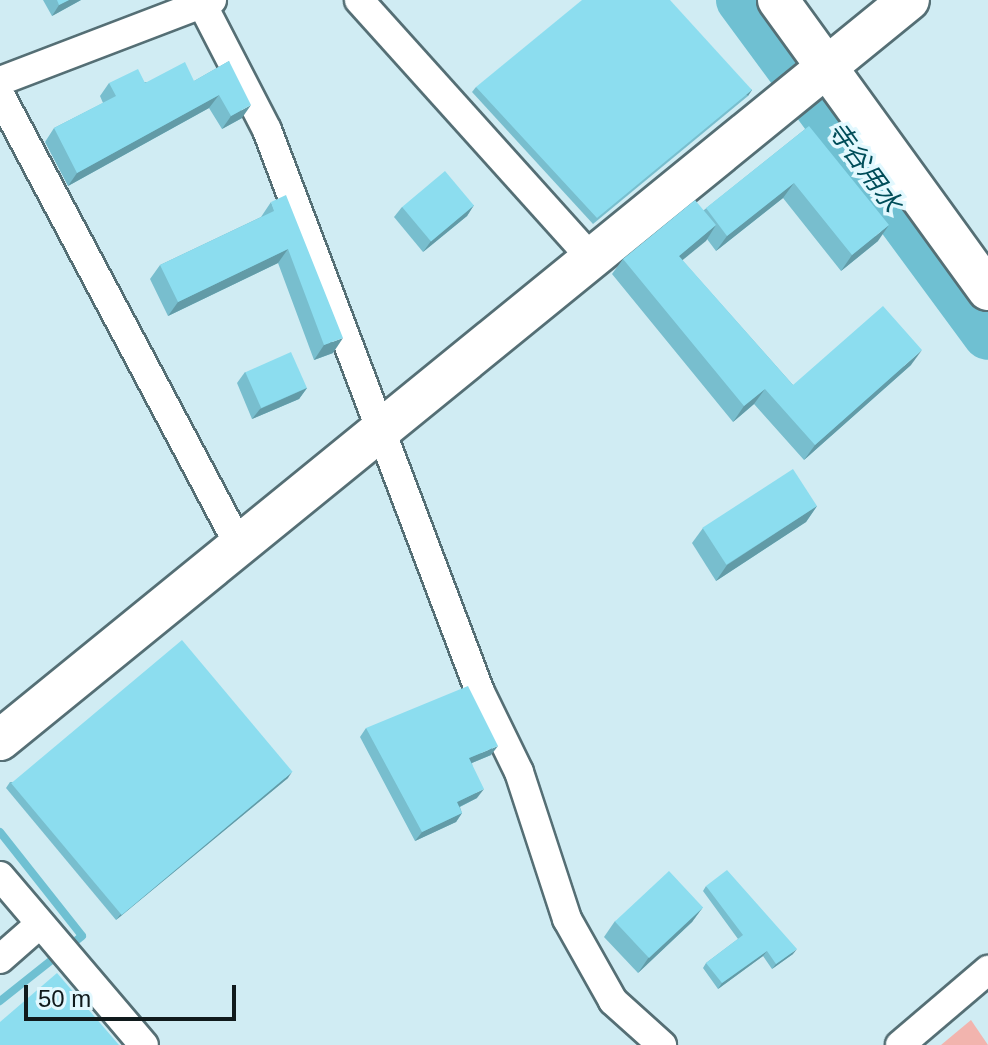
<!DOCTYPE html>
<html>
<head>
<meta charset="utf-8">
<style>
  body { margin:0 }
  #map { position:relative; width:988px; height:1045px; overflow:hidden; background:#d0ecf3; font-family:Arial,"Noto Sans JP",sans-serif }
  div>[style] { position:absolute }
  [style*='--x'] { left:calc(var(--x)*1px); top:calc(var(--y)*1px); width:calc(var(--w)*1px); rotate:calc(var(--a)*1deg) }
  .green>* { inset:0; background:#f2b4ae }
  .stream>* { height:8px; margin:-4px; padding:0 4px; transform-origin:4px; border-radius:4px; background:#6fc0d2 }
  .river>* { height:50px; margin:-25px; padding:0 25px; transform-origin:25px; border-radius:25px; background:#6fc0d2 }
  .roads { filter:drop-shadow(2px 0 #556f75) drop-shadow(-2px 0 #556f75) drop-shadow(0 2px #556f75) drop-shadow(0 -2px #556f75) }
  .street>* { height:28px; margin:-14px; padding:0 14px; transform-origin:14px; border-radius:14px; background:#fff }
  .secondary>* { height:40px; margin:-20px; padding:0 20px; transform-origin:20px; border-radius:20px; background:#fff }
  .wall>* { inset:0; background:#78bece }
  .shaded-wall>* { inset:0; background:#629ba7; transform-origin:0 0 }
  .building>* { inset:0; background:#8cddef; transform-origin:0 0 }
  span { translate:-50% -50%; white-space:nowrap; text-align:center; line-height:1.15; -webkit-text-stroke:7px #e2f8fe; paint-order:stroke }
  .water-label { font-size:26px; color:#004d59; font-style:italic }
  .scale { position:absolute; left:24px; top:985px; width:212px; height:36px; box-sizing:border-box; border:4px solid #101a1c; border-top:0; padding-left:10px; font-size:24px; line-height:28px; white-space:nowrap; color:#101a1c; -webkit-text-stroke:6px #e2f8fe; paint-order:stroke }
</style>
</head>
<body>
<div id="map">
  <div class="green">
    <i style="clip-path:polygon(971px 1020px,988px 1045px,941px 1045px)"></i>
  </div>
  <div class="stream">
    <i style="--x:0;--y:832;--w:132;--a:51.7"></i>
    <i style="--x:82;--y:936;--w:105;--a:141.6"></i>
  </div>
  <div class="river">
    <i style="--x:741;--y:0;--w:416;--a:53.6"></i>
  </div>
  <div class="roads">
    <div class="street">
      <i style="--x:200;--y:0;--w:146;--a:62.7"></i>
      <i style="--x:267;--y:130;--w:601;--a:69.24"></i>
      <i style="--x:480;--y:692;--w:89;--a:64"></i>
      <i style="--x:519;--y:772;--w:155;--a:71.9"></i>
      <i style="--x:567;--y:919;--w:94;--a:60.7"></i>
      <i style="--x:613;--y:1001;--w:66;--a:41.9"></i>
      <i style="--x:359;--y:0;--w:347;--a:48"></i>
      <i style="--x:0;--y:81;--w:227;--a:-20.9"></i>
      <i style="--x:0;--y:95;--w:512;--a:62.03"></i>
      <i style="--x:0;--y:876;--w:222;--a:49.6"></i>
      <i style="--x:0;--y:959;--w:53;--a:-41.2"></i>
      <i style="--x:900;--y:1045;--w:116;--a:-40.4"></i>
    </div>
    <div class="secondary">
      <i style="--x:778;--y:0;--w:358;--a:54.1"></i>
      <i style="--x:0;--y:740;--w:1172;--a:-39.15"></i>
    </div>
  </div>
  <div class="wall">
    <i style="clip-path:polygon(43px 0,81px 0,52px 16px)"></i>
    <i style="clip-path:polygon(229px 61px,242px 118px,222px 129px,209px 108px,68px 186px,45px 142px,54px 128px,103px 103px,100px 96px,109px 83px,194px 81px)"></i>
    <i style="clip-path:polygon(476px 87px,752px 90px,748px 96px,593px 224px,472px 92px)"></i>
    <i style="clip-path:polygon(809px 126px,878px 241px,841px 271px,783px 198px,716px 251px,707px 239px,682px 260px,793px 385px,911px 365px,804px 460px,754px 404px,733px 422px,612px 274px,623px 259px,704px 210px)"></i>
    <i style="clip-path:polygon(271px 202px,333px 353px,314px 360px,278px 263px,168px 316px,150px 279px,160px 265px,261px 217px)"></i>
    <i style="clip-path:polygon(474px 205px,467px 216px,423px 252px,394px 217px,402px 207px)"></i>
    <i style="clip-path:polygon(245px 372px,307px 388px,299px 399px,252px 419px,237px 383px)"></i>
    <i style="clip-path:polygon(817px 506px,806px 522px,716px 581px,692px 543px,703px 528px)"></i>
    <i style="clip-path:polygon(366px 728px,491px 755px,472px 763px,477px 798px,460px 807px,462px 813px,456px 822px,415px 841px,360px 737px)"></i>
    <i style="clip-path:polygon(288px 778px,116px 920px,6px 788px,10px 782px)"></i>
    <i style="clip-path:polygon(706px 886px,793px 954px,772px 969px,763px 956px,718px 989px,703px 968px,706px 963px,738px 939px,703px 891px)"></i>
    <i style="clip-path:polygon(703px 907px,692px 922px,638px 973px,604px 937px,615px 921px)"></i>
  </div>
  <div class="shaded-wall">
    <i style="clip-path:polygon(69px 0,81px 0,52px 16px,59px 5px)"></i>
    <i style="left:752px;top:90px;width:7px;height:201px;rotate:124deg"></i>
    <i style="clip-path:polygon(219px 95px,209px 108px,68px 186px,77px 173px)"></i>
    <i style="clip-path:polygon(251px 105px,242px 118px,222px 129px,231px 116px)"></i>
    <i style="clip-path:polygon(794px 183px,783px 198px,716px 251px,727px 236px)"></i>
    <i style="clip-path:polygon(474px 205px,467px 216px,423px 252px,431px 241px)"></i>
    <i style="clip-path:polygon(716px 225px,706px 241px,668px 272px,679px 256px)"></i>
    <i style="clip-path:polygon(889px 225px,878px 241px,841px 271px,852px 255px)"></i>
    <i style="clip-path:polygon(288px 249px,278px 263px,168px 316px,178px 302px)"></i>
    <i style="clip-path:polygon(343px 338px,333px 353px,314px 360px,324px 345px)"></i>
    <i style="clip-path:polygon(922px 350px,911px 365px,804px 460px,815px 445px)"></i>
    <i style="clip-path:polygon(307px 388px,299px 399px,252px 419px,260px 409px)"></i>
    <i style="clip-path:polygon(765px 389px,754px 404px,733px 422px,744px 406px)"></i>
    <i style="clip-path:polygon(817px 506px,806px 522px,716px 581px,727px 565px)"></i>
    <i style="clip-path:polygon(498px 746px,491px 755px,462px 767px,469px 758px)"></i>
    <i style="clip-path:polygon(292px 772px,288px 778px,116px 920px,120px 915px)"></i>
    <i style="clip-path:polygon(484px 789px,477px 798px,451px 811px,457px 802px)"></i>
    <i style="clip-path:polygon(462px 813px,456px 822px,415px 841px,422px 832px)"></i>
    <i style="clip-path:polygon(703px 907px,692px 922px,638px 973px,649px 957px)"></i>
    <i style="clip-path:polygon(797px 949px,793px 954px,772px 969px,776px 964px)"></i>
    <i style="clip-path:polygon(767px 951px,763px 956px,718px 989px,722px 983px)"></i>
  </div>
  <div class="building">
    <i style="clip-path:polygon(57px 0,69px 0,59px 5px)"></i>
    <i style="clip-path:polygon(582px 0,670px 0,752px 90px,597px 218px,476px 87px)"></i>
    <i style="clip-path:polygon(229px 61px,251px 105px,231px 116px,219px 95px,77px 173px,54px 128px,116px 96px,109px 83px,138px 69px,145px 83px,185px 62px,194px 81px)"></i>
    <i style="clip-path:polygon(809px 126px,889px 225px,852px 255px,794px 183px,727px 236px,706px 208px)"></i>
    <i style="left:445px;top:171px;width:45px;height:56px;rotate:50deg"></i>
    <i style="clip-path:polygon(286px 195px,343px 338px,324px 345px,288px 249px,178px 302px,160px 265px,274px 211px,271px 202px)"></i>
    <i style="clip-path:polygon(695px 200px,716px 225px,679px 256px,793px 385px,883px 306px,922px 350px,815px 445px,765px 389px,744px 406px,623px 259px)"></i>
    <i style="left:291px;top:352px;width:39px;height:50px;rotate:66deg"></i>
    <i style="left:793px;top:469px;width:44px;height:108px;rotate:57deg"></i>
    <i style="left:182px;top:640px;width:172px;height:223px;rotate:50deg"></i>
    <i style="clip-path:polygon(468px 686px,498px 746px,469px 758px,484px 789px,457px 802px,462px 813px,422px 832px,366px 728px)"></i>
    <i style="clip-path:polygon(727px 870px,797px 949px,776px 964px,767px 951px,722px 983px,706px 963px,743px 935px,706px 886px)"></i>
    <i style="left:669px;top:871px;width:50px;height:74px;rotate:47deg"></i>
    <i style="clip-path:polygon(57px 973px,119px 1045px,0 1045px,0 1022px)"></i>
  </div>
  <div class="water-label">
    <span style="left:864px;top:167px;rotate:54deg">寺谷用水</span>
  </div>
  <div class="scale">50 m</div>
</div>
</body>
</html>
